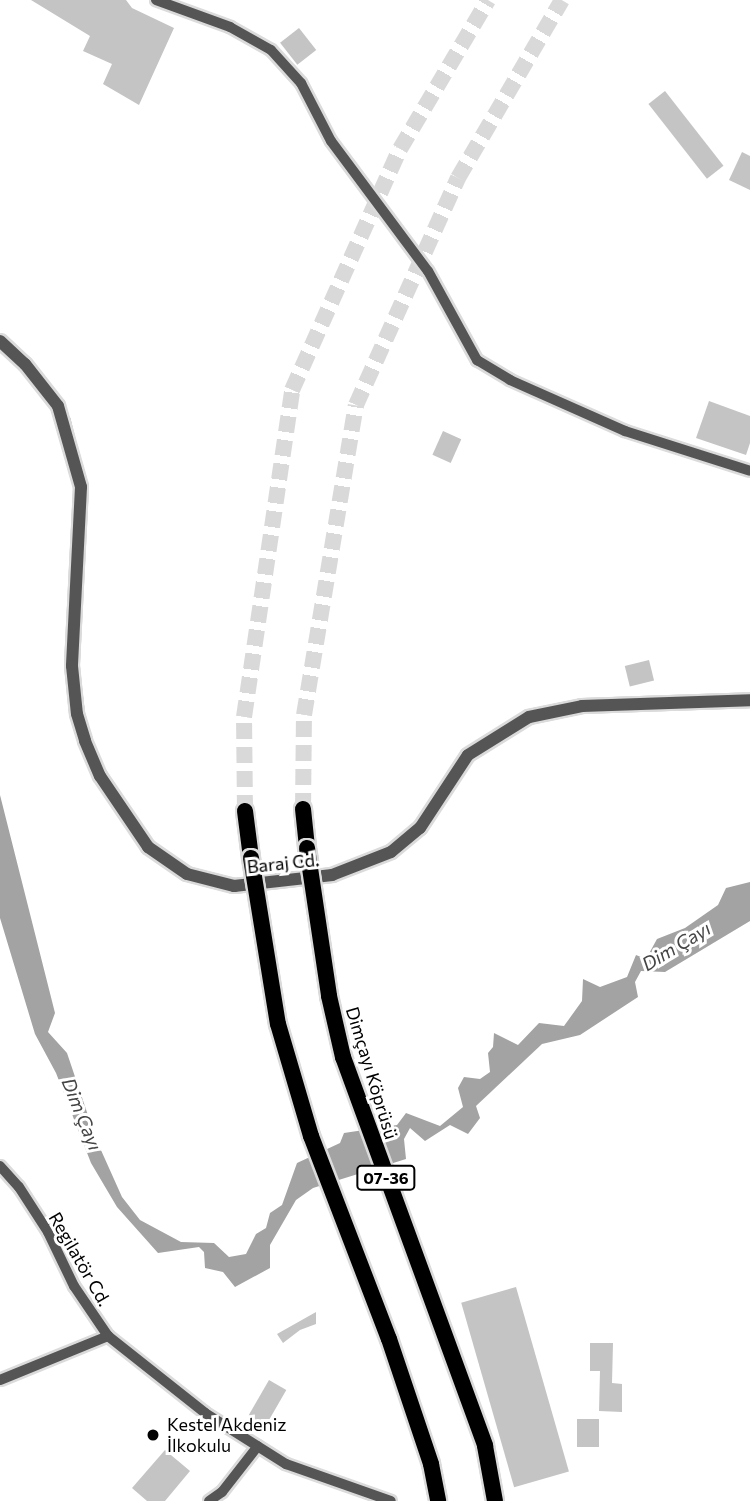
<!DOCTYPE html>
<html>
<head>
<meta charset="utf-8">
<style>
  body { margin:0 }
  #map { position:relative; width:750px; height:1501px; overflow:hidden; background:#fff; font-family:Commissioner,sans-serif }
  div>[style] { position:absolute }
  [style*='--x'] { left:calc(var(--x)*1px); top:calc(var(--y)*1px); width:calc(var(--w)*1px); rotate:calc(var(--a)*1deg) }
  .water>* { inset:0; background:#a3a3a3 }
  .stream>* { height:3.5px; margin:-1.75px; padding:0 1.75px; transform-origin:1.75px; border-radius:1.75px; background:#a3a3a3 }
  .building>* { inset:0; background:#c4c4c4; transform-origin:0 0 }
  .trunk-tunnel>* { height:16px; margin-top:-8px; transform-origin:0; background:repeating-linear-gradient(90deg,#d9d9d9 0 16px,transparent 0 24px) }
  .roads { filter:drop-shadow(2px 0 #dbdbdb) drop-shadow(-2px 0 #dbdbdb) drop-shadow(0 2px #dbdbdb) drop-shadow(0 -2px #dbdbdb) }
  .minor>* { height:10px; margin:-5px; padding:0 5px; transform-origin:5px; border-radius:5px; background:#555 }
  .tertiary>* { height:12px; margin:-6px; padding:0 6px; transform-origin:6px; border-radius:6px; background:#555 }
  .trunk>* { height:16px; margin:-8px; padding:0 8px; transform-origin:8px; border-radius:8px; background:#000 }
  .bridges { filter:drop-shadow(2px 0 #dbdbdb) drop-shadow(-2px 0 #dbdbdb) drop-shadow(0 2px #dbdbdb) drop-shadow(0 -2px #dbdbdb) }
  .trunk-bridge>* { height:16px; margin:-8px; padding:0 8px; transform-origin:8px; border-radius:8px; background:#000 }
  .dots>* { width:19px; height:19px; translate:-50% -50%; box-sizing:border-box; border:4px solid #fff; border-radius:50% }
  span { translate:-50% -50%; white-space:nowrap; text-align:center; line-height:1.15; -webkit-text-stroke:6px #fff; paint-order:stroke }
  .shield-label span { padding:2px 5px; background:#fff; border:2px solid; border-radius:5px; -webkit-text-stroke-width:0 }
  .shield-label { font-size:16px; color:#000; font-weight:700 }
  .street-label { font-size:18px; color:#000 }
  .poi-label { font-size:18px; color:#000 }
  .left { translate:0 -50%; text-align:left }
  .water-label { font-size:19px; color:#444; font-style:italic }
</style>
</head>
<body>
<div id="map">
  <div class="water">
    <i style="clip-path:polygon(0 795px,55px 1013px,48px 1032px,67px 1053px,96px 1139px,122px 1197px,140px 1220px,181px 1242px,214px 1243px,229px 1257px,246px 1254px,256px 1234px,266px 1228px,270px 1213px,282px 1205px,297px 1163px,340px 1143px,344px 1133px,397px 1125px,406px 1113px,440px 1126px,463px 1107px,458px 1088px,464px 1077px,480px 1079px,490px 1072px,488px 1053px,493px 1047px,494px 1033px,518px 1045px,539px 1023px,564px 1026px,582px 1001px,583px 979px,600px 987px,627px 977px,636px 955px,646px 959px,657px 939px,685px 928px,718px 905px,726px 888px,750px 882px,750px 921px,665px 972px,641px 971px,635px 982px,638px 997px,580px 1035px,542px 1044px,476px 1106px,480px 1118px,468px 1134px,450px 1125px,425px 1141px,410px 1128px,404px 1139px,406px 1159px,313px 1188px,296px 1200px,270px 1245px,270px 1268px,235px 1287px,223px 1272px,205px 1268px,204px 1252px,199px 1247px,158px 1253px,117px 1207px,91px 1163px,56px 1073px,35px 1034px,0 918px)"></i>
  </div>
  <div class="stream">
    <i style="--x:69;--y:419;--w:29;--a:76"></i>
    <i style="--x:80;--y:684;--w:38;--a:83"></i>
  </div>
  <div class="building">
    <i style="clip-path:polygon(31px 0,126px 0,132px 8px,174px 28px,139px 105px,103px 84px,112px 64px,83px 51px,90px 36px)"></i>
    <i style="left:299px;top:28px;width:28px;height:24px;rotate:52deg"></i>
    <i style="left:665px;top:91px;width:95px;height:21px;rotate:52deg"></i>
    <i style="clip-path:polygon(742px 152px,750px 156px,750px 190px,729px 180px)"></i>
    <i style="clip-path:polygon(709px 401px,750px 416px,750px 443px,746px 455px,696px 438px)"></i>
    <i style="left:443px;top:431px;width:20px;height:26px;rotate:24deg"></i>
    <i style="left:649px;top:660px;width:21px;height:25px;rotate:76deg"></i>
    <i style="left:516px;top:1287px;width:192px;height:57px;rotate:74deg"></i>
    <i style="clip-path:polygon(316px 1312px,316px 1324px,300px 1330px,283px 1343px,277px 1334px)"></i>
    <i style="clip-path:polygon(590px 1343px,613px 1343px,612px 1383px,622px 1384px,622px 1412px,599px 1411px,600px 1371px,590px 1371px)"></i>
    <i style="left:269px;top:1380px;width:20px;height:41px;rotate:30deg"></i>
    <i style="left:577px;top:1419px;width:22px;height:28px"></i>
    <i style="clip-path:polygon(165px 1450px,190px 1471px,165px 1501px,147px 1501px,132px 1488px)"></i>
  </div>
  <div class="trunk-tunnel">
    <i style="--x:303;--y:809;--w:94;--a:-89.4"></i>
    <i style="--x:304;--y:715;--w:314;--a:-80.5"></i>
    <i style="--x:356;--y:405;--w:249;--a:-65.8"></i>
    <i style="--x:458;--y:178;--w:206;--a:-59.7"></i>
    <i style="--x:245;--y:811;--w:94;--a:-90.6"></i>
    <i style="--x:244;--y:717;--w:331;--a:-81.6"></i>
    <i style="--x:292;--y:390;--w:264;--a:-65.9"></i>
    <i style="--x:400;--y:149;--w:173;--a:-59.4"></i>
  </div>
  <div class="roads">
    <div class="minor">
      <i style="--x:156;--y:0;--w:79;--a:20"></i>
      <i style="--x:230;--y:27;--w:47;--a:29.3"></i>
      <i style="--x:271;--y:50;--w:45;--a:47.7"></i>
      <i style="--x:301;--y:83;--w:65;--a:62.7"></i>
      <i style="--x:331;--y:141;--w:162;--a:53.3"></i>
      <i style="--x:428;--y:271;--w:102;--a:61.2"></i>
      <i style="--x:477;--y:360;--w:39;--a:31"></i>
      <i style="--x:510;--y:380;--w:126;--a:23.9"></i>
      <i style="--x:625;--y:431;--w:131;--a:17.7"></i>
      <i style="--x:0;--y:1166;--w:28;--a:48"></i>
      <i style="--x:19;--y:1187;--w:54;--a:57.2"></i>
      <i style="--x:48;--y:1232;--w:60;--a:64.3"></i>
      <i style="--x:74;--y:1286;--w:60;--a:55.8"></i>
      <i style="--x:108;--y:1336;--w:124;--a:38.4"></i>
      <i style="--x:205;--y:1413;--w:96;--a:32.2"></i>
      <i style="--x:286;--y:1464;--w:111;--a:19.4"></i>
      <i style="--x:0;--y:1380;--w:117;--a:-22.2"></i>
      <i style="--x:209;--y:1501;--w:16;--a:-35"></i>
      <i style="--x:222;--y:1492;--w:58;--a:-52"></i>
    </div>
    <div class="tertiary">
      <i style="--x:0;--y:341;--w:34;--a:43"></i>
      <i style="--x:25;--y:364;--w:53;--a:51.8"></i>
      <i style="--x:58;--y:406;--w:84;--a:74.1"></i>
      <i style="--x:81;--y:487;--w:179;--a:92.9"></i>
      <i style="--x:72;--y:666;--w:48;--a:84.1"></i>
      <i style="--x:77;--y:714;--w:28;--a:73"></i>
      <i style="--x:85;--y:741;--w:38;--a:67"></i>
      <i style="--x:100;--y:776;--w:86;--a:55.9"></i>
      <i style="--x:148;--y:847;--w:47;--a:34.7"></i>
      <i style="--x:187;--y:874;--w:49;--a:14.3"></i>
      <i style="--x:234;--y:886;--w:99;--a:-6.4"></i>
      <i style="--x:332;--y:875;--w:63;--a:-21.3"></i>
      <i style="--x:391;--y:852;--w:38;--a:-40"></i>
      <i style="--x:420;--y:828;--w:87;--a:-56.7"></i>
      <i style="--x:468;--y:755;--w:72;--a:-31.9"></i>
      <i style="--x:529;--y:717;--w:54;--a:-11.7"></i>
      <i style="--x:582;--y:706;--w:168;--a:-2"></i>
    </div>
    <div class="trunk">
      <i style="--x:303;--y:809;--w:39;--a:84"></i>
      <i style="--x:245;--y:811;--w:47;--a:82.7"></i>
    </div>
  </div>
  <div class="bridges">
    <div class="trunk-bridge">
      <i style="--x:307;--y:848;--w:150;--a:81.5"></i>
      <i style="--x:329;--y:996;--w:63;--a:77.1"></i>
      <i style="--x:343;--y:1057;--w:414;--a:69.9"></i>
      <i style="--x:485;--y:1446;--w:56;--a:79.7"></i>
      <i style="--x:251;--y:858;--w:168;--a:80.8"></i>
      <i style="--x:278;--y:1024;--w:117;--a:73.6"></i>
      <i style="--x:311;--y:1136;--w:217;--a:69"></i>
      <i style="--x:389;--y:1339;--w:132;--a:71.4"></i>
      <i style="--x:431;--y:1464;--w:38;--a:79"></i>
    </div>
  </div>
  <div class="dots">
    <i style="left:153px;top:1435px;background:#000"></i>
  </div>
  <div class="shield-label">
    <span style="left:386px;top:1178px">07-36</span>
  </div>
  <div class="street-label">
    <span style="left:283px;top:863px;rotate:-6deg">Baraj Cd.</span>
    <span style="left:372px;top:1073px;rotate:73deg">Dimçayı Köprüsü</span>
    <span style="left:80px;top:1259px;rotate:60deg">Regilatör Cd.</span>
  </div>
  <div class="poi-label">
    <span class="left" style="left:167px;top:1435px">Kestel Akdeniz<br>İlkokulu</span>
  </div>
  <div class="water-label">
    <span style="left:676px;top:946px;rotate:-31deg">Dim Çayı</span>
    <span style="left:82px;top:1114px;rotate:68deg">Dim Çayı</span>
  </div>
</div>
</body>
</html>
